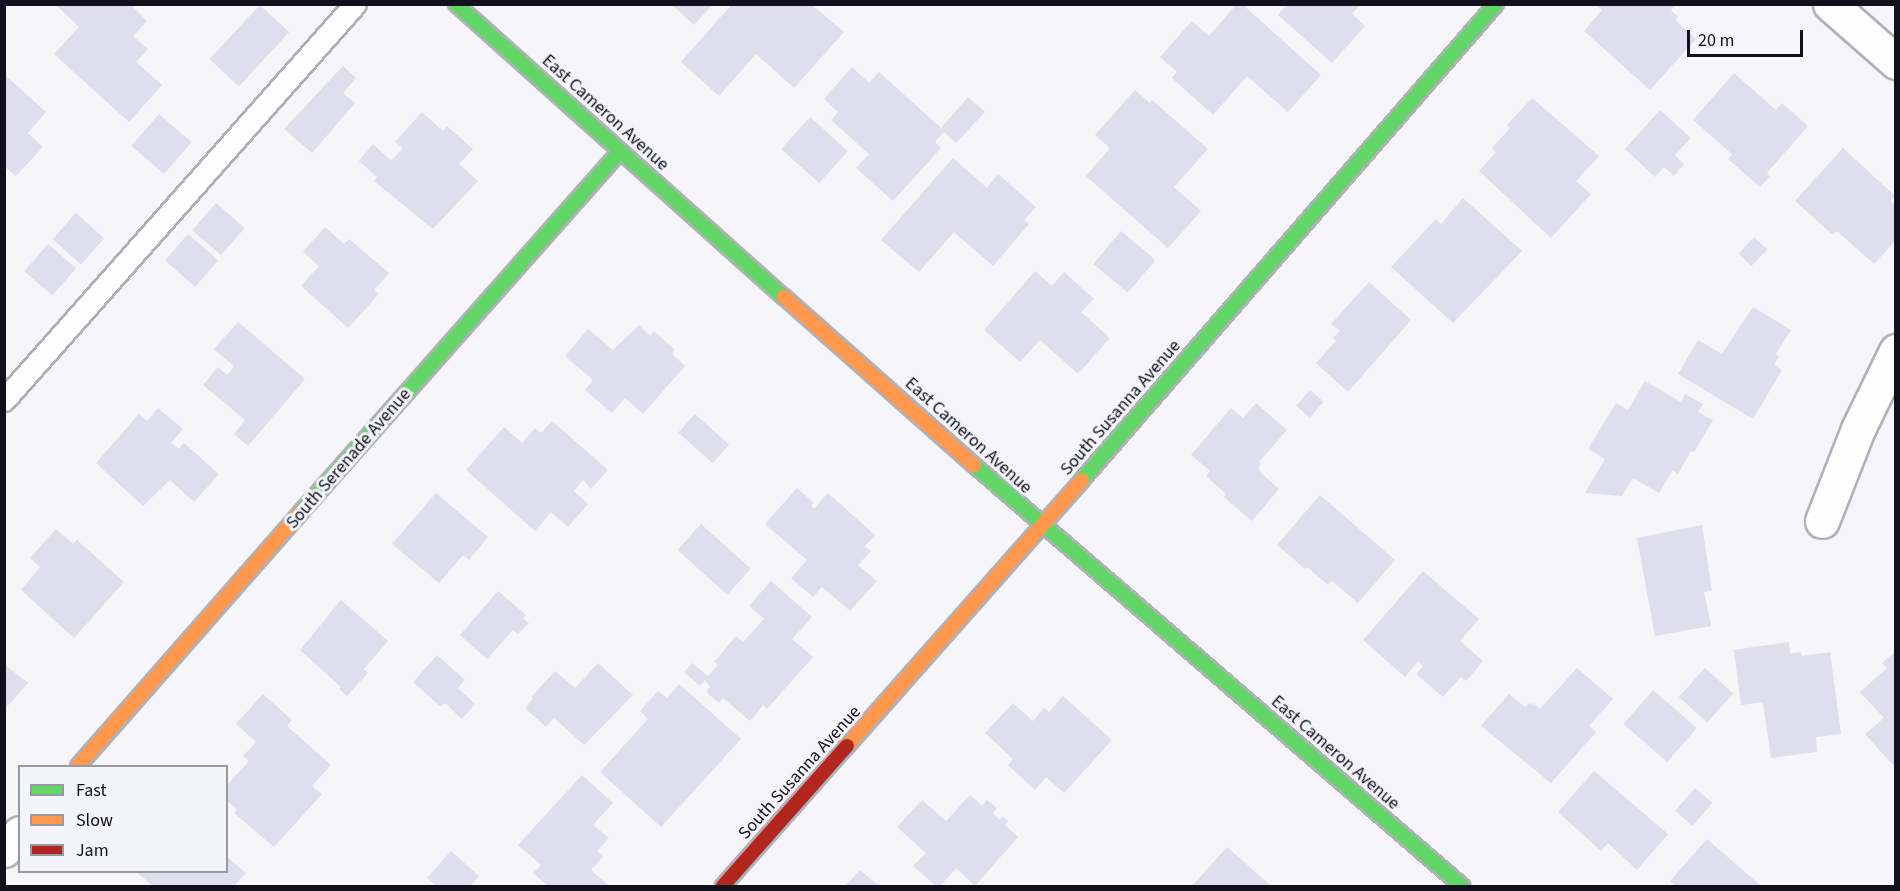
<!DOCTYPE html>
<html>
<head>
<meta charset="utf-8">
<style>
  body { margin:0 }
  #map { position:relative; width:1900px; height:891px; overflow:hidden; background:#f5f5fa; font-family:"Source Sans 3",sans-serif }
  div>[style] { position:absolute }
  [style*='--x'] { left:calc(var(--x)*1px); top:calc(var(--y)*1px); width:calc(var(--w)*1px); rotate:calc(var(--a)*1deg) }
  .building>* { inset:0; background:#dedeec; transform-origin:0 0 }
  .roads { filter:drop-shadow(2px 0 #b0b0b8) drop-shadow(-2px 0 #b0b0b8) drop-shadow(0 2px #b0b0b8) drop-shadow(0 -2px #b0b0b8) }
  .lane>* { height:21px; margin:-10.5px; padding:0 10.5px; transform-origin:10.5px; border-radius:10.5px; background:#fefefe }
  .street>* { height:33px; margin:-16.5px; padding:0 16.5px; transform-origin:16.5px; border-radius:16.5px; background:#fefefe }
  .fast>* { height:14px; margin:-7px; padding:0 7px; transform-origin:7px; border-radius:7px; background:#63d668 }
  .slow>* { height:14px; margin:-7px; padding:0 7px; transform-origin:7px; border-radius:7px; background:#ff974d }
  .jam>* { height:14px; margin:-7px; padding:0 7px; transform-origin:7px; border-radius:7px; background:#b3261e }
  span { translate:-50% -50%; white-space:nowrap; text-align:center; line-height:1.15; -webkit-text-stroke:6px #f4f4fb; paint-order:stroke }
  .street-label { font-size:18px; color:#11101c }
  .frame { position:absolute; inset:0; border:6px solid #11101c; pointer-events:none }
  .legend { position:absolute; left:18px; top:765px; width:210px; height:108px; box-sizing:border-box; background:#f4f4fb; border:2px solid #9999a2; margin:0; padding:8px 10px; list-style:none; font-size:18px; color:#11101c }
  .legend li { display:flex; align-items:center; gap:12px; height:30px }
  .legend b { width:30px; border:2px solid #9999a2 }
  .scale { position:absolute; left:1687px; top:30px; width:116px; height:27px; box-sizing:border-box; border:3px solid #11101c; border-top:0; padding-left:8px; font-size:18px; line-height:21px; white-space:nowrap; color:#11101c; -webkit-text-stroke:4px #f4f4fb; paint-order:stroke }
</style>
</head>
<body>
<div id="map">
  <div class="building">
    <i style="clip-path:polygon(58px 4px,130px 4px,147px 21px,133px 36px,148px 49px,136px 62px,162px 85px,129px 122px,54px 54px,79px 27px,57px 6px)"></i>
    <i style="clip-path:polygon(671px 4px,713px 4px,694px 25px)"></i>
    <i style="clip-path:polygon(732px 4px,811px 4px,844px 32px,794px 88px,756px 54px,719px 96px,681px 62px)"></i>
    <i style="clip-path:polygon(1237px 4px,1242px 4px,1321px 75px,1288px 112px,1247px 76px,1213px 115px,1172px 78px,1177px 72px,1160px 57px,1192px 21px,1209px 36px)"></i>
    <i style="clip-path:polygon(1287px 4px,1360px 4px,1352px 14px,1365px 26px,1332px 63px,1278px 15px)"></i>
    <i style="clip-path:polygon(1599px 4px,1676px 4px,1671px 10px,1678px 17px,1675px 20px,1696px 39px,1650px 90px,1584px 31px,1602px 10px,1597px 6px)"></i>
    <i style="left:260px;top:5px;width:40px;height:74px;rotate:43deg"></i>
    <i style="clip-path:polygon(343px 66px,356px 78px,343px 93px,355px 103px,312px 153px,284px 129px)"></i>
    <i style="clip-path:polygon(852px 67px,869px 83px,879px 72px,941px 128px,968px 97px,985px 112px,956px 143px,944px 132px,935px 142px,941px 148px,893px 201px,856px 168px,869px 154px,831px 120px,838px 112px,824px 99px)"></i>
    <i style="clip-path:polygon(1734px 73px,1776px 110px,1782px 103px,1808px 126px,1767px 173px,1770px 176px,1760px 187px,1728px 159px,1732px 154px,1693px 120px)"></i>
    <i style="clip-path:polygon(4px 74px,46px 112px,28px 133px,43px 147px,16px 176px,4px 166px)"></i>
    <i style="clip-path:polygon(1135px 90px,1150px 103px,1152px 100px,1208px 149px,1174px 187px,1201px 211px,1168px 248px,1086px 176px,1110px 148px,1095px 135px)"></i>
    <i style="clip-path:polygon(1532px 98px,1599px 156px,1576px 181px,1591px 194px,1551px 238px,1479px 171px,1496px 152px,1492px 148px,1510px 128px,1507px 125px)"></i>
    <i style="clip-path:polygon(1660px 110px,1691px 138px,1675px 155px,1684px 164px,1674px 176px,1664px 167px,1655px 177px,1625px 149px)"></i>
    <i style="clip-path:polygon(422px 112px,443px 131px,447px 126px,473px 149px,459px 164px,478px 181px,433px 229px,374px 181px,377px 177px,359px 161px,373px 144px,391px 161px,403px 148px,395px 142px)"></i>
    <i style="left:159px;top:114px;width:43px;height:42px;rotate:41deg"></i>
    <i style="left:810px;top:117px;width:51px;height:43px;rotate:42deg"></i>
    <i style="clip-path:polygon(1843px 148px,1895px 196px,1890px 201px,1896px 206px,1896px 240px,1874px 264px,1837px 231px,1833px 235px,1795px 201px)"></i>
    <i style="clip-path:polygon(953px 158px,987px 188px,998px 174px,1036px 207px,1024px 220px,1029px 224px,993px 266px,954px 232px,919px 272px,881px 240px)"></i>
    <i style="clip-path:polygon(1463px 198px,1522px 251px,1453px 323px,1391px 267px,1436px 219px,1441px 224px)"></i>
    <i style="left:216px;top:203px;width:38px;height:36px;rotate:41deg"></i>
    <i style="left:76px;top:213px;width:38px;height:35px;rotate:42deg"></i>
    <i style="clip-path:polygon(325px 227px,344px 244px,349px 239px,389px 273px,374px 290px,379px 294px,348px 328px,301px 286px,319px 266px,303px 252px)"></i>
    <i style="left:1121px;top:231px;width:45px;height:43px;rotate:40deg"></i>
    <i style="left:188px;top:234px;width:40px;height:35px;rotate:41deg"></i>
    <i style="left:1754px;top:237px;width:18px;height:23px;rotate:43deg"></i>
    <i style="left:48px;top:244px;width:37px;height:36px;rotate:41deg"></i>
    <i style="clip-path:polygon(1035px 271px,1052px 286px,1064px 272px,1094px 299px,1081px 312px,1110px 338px,1078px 374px,1040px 340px,1020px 362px,984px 330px)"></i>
    <i style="clip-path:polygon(1369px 282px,1411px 320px,1348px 392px,1316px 363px,1336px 341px,1333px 338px,1340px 331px,1331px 324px)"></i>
    <i style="clip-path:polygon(1753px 307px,1791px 330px,1776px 354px,1779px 356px,1774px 365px,1782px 370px,1753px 419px,1678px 374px,1698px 340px,1722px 354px)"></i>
    <i style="clip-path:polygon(238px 322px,305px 379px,248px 446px,234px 434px,245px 420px,203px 385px,218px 367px,227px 375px,234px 366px,214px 349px)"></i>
    <i style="clip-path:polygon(639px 325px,650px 336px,654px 331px,675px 350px,672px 354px,685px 366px,643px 414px,625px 398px,612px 413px,585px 390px,593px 380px,565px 356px,588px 329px,613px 350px)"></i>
    <i style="clip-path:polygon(1645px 381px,1681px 402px,1685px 394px,1703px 404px,1698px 412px,1713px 420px,1694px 452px,1691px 451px,1678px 474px,1673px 470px,1659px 493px,1633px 478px,1622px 496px,1585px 493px,1605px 459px,1588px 449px,1616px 403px,1628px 410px)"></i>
    <i style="left:1310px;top:390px;width:18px;height:21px;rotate:41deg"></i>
    <i style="clip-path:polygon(1256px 403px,1287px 430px,1259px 462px,1261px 464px,1258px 467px,1262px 474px,1279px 489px,1252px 521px,1224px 497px,1226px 494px,1206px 476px,1210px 471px,1191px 455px,1231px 408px,1243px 418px)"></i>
    <i style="clip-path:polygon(158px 408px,183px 429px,171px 443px,179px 449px,184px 443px,219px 474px,194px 502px,170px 480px,143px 506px,96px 463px,139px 414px,147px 421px)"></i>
    <i style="left:695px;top:414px;width:46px;height:25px;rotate:42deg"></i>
    <i style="clip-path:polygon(552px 421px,608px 470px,591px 489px,583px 480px,574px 491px,588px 504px,568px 527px,551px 512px,535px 531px,466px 470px,504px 427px,522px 443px,535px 428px,541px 433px)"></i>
    <i style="clip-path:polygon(797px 488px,814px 503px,811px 505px,814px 509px,828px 493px,875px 535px,865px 546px,871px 551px,858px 565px,877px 581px,850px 611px,822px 587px,813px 597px,791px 578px,807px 560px,765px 524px)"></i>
    <i style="clip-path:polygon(436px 493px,488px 537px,469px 560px,463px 555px,439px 583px,392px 544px)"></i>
    <i style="clip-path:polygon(1320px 495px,1395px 560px,1358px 603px,1332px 581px,1328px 585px,1307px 567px,1305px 569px,1277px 545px)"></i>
    <i style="left:701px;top:524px;width:67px;height:35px;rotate:42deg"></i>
    <i style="clip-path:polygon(1702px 525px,1712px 591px,1704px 592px,1711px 626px,1655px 636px,1637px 538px)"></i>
    <i style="clip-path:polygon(56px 529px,73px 544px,77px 540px,124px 582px,74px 638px,21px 590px,40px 567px,30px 558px)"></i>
    <i style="clip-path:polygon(1423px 571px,1479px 619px,1460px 641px,1483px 661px,1466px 681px,1461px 677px,1443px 697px,1416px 674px,1423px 666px,1418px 661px,1405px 677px,1363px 640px)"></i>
    <i style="clip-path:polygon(771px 581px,812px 617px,792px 639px,813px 657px,767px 709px,763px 705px,750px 721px,723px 698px,719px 703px,706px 692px,710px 687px,705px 680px,700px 686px,684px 672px,692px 663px,708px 676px,718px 665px,714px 662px,736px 636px,743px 642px,764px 619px,749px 606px)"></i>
    <i style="clip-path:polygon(498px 591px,526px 615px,523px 618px,529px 623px,518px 634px,513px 630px,487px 659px,460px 635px)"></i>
    <i style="clip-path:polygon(341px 600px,388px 641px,364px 669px,368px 673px,347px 696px,339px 689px,341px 687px,300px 650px)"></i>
    <i style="clip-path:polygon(1789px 642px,1790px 653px,1801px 652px,1802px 656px,1830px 652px,1841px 734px,1816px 737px,1817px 752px,1771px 758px,1763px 702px,1741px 705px,1734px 650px)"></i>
    <i style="clip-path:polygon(1896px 651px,1896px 762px,1893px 765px,1865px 734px,1884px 718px,1860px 692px,1887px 668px,1882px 663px)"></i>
    <i style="clip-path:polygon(437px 655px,465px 680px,458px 688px,475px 704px,462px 719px,445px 703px,441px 707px,413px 682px)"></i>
    <i style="clip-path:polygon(598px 663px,633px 695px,584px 745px,554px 718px,546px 727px,525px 708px,533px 699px,532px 696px,555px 671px,575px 688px)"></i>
    <i style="clip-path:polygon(4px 664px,28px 683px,4px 710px)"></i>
    <i style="clip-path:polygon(1577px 668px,1613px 699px,1589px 726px,1596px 732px,1551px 783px,1481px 726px,1509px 694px,1525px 707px,1529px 703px,1532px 705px,1533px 703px,1540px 709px)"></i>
    <i style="left:1705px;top:668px;width:38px;height:39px;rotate:42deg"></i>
    <i style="clip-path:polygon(679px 684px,741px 739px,661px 827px,600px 772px,648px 719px,640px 711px,658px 691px,667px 698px)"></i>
    <i style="left:1653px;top:690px;width:58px;height:45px;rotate:41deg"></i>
    <i style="clip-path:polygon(263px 694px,292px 720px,287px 726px,331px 765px,312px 786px,322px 794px,274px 847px,234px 813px,237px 809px,226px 800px,226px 786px,249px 761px,243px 756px,256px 742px,236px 724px)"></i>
    <i style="clip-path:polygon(1063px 696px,1112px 740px,1064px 793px,1046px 777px,1035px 790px,1008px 765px,1013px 759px,985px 733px,1013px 703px,1033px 721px,1044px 708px,1049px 712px)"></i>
    <i style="clip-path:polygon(1594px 771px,1668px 834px,1637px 870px,1608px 843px,1601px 851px,1558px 812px)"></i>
    <i style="clip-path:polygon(582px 775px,613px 803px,593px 825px,609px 838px,597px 851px,603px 857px,591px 870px,609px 886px,548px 886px,533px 873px,541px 865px,518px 845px)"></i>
    <i style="left:1695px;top:788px;width:23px;height:30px;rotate:41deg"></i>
    <i style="clip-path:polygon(970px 795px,982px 806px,987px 800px,997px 808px,993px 813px,999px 820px,1003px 816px,1008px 821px,1005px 825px,1018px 837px,975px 886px,956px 868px,940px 886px,936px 886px,913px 866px,926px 853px,897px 827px,922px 800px,946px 821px)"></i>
    <i style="clip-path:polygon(1707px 839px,1761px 886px,1676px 886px,1670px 881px)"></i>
    <i style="clip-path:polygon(1227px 847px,1271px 886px,1192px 886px)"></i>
    <i style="clip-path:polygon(451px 851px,479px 876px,470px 886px,437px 886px,427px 878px)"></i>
    <i style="clip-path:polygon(226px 856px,246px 873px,234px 886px,153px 886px,136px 872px,226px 872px)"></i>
    <i style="clip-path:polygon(860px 870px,879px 886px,845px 886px)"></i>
  </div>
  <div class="roads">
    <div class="lane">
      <i style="--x:4;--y:400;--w:529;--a:-48.45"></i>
    </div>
    <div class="street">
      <i style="--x:1830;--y:4;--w:88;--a:41.3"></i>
      <i style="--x:1822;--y:521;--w:99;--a:-68.6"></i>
      <i style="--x:1858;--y:429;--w:87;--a:-64"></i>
      <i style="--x:4;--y:850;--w:23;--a:-47"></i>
    </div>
    <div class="fast">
      <i style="--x:456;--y:4;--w:440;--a:41.8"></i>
      <i style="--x:974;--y:465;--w:645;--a:40.78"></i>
      <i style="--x:1082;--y:480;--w:631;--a:-48.98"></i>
      <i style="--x:301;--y:512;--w:482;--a:-48.5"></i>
    </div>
    <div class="slow">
      <i style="--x:784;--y:297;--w:254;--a:41.5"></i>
      <i style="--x:847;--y:746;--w:355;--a:-48.5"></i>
      <i style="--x:78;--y:766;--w:338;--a:-48.7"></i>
    </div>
    <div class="jam">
      <i style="--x:723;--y:886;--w:187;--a:-48.5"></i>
    </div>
  </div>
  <div class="street-label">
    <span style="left:605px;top:113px;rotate:42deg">East Cameron Avenue</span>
    <span style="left:1121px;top:408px;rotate:-49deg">South Susanna Avenue</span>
    <span style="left:968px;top:436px;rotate:42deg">East Cameron Avenue</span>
    <span style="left:349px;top:459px;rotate:-49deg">South Serenade Avenue</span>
    <span style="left:1335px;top:753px;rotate:41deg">East Cameron Avenue</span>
    <span style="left:800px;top:773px;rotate:-48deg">South Susanna Avenue</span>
  </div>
  <div class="frame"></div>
  <ul class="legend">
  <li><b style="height:8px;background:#63d668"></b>Fast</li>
  <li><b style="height:8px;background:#ff974d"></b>Slow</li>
  <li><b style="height:8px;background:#b3261e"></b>Jam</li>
  </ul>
  <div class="scale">20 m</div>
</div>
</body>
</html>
